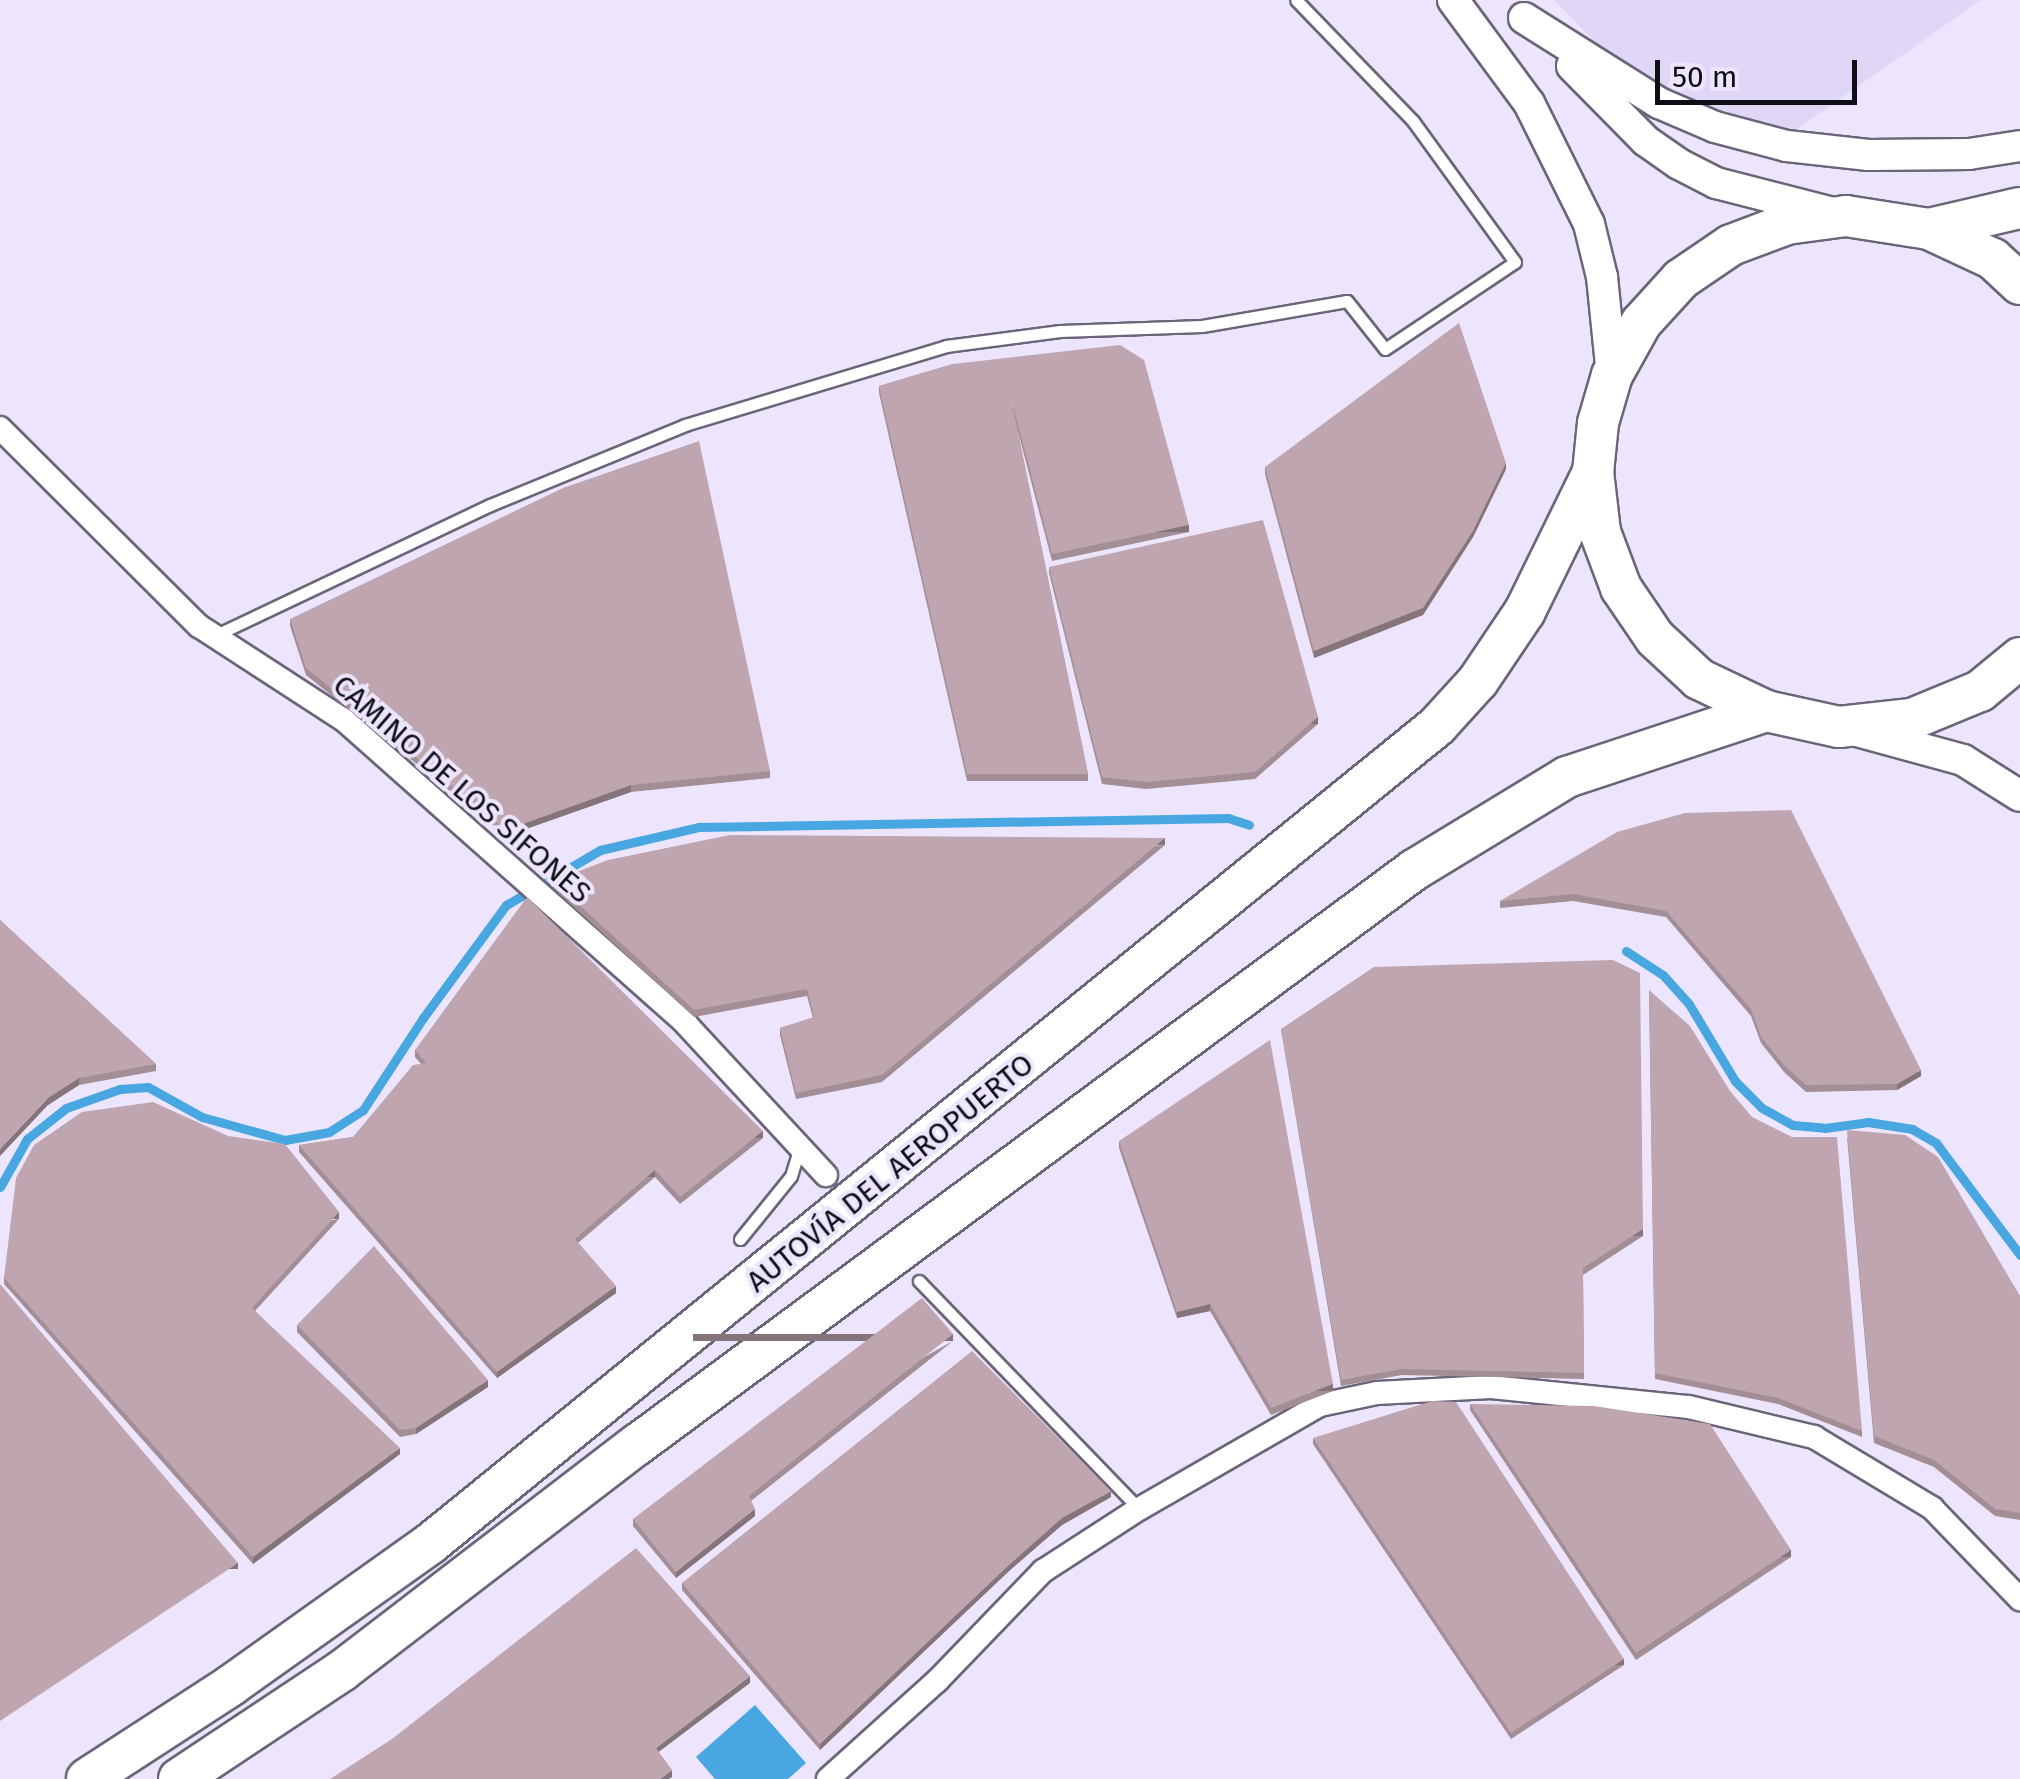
<!DOCTYPE html>
<html>
<head>
<meta charset="utf-8">
<style>
  body { margin:0 }
  #map { position:relative; width:2020px; height:1779px; overflow:hidden; background:#ece5fd; font-family:"Fira Sans",sans-serif }
  div>[style] { position:absolute }
  [style*='--x'] { left:calc(var(--x)*1px); top:calc(var(--y)*1px); width:calc(var(--w)*1px); rotate:calc(var(--a)*1deg) }
  .built>* { inset:0; background:#e0d7f6 }
  .water>* { inset:0; background:#48a7e1 }
  .stream>* { height:9px; margin:-4.5px; padding:0 4.5px; transform-origin:4.5px; border-radius:4.5px; background:#48a7e1 }
  .roads { filter:drop-shadow(2px 0 #6b6579) drop-shadow(-2px 0 #6b6579) drop-shadow(0 2px #6b6579) drop-shadow(0 -2px #6b6579) }
  .lane>* { height:11px; margin:-5.5px; padding:0 5.5px; transform-origin:5.5px; border-radius:5.5px; background:#fff }
  .street>* { height:22px; margin:-11px; padding:0 11px; transform-origin:11px; border-radius:11px; background:#fff }
  .secondary>* { height:30px; margin:-15px; padding:0 15px; transform-origin:15px; border-radius:15px; background:#fff }
  .highway>* { height:40px; margin:-20px; padding:0 20px; transform-origin:20px; border-radius:20px; background:#fff }
  .wall>* { inset:0; background:#a38e96 }
  .shaded-wall>* { inset:0; background:#85747a; transform-origin:0 0 }
  .building>* { inset:0; background:#bea5af }
  span { translate:-50% -50%; white-space:nowrap; text-align:center; line-height:1.15; -webkit-text-stroke:8px #ece5fd; paint-order:stroke }
  .street-label { font-size:30px; color:#0f0d15 }
  .scale { position:absolute; left:1655px; top:60px; width:202px; height:45px; box-sizing:border-box; border:5px solid #0f0d15; border-top:0; padding-left:12px; font-size:30px; line-height:35px; white-space:nowrap; color:#0f0d15; -webkit-text-stroke:8px #ece5fd; paint-order:stroke }
</style>
</head>
<body>
<div id="map">
  <div class="built">
    <i style="clip-path:polygon(1554px 0,1981px 0,1790px 134px,1636px 84px)"></i>
  </div>
  <div class="water">
    <i style="clip-path:polygon(755px 1705px,806px 1763px,788px 1779px,715px 1779px,696px 1757px)"></i>
  </div>
  <div class="stream">
    <i style="--x:1626;--y:951;--w:44;--a:33"></i>
    <i style="--x:1663;--y:975;--w:39;--a:48"></i>
    <i style="--x:1689;--y:1004;--w:90;--a:59.1"></i>
    <i style="--x:1735;--y:1081;--w:38;--a:45"></i>
    <i style="--x:1762;--y:1108;--w:35;--a:29"></i>
    <i style="--x:1793;--y:1125;--w:32;--a:5"></i>
    <i style="--x:1825;--y:1128;--w:43;--a:-7.9"></i>
    <i style="--x:1868;--y:1122;--w:45;--a:9"></i>
    <i style="--x:1912;--y:1129;--w:28;--a:30"></i>
    <i style="--x:1936;--y:1143;--w:140;--a:53.1"></i>
    <i style="--x:0;--y:1187;--w:55;--a:-60.6"></i>
    <i style="--x:27;--y:1139;--w:50;--a:-38.5"></i>
    <i style="--x:66;--y:1108;--w:57;--a:-19.4"></i>
    <i style="--x:120;--y:1089;--w:28;--a:-4"></i>
    <i style="--x:148;--y:1087;--w:62;--a:29.1"></i>
    <i style="--x:202;--y:1117;--w:86;--a:15.5"></i>
    <i style="--x:285;--y:1140;--w:45;--a:-10.3"></i>
    <i style="--x:329;--y:1132;--w:40;--a:-32.9"></i>
    <i style="--x:363;--y:1110;--w:110;--a:-56.9"></i>
    <i style="--x:423;--y:1018;--w:140;--a:-53.7"></i>
    <i style="--x:506;--y:905;--w:109;--a:-30.3"></i>
    <i style="--x:600;--y:850;--w:102;--a:-13.1"></i>
    <i style="--x:699;--y:827;--w:529;--a:-0.97"></i>
    <i style="--x:1228;--y:818;--w:22;--a:18"></i>
  </div>
  <div class="roads">
    <div class="lane">
      <i style="--x:216;--y:635;--w:303;--a:-25.4"></i>
      <i style="--x:490;--y:505;--w:211;--a:-22.3"></i>
      <i style="--x:685;--y:425;--w:273;--a:-16.8"></i>
      <i style="--x:946;--y:346;--w:115;--a:-7.5"></i>
      <i style="--x:1060;--y:331;--w:142;--a:-2"></i>
      <i style="--x:1202;--y:326;--w:147;--a:-9.8"></i>
      <i style="--x:1347;--y:301;--w:61;--a:51.6"></i>
      <i style="--x:1385;--y:349;--w:156;--a:-33.8"></i>
      <i style="--x:1515;--y:262;--w:174;--a:-125.9"></i>
      <i style="--x:1413;--y:121;--w:168;--a:-134"></i>
      <i style="--x:740;--y:1239;--w:81;--a:-51"></i>
      <i style="--x:791;--y:1176;--w:28;--a:-73"></i>
      <i style="--x:919;--y:1281;--w:317;--a:46"></i>
    </div>
    <div class="street">
      <i style="--x:0;--y:428;--w:281;--a:44.9"></i>
      <i style="--x:199;--y:626;--w:173;--a:33"></i>
      <i style="--x:344;--y:720;--w:458;--a:41.6"></i>
      <i style="--x:686;--y:1024;--w:206;--a:47.2"></i>
      <i style="--x:828;--y:1779;--w:147;--a:-42"></i>
      <i style="--x:937;--y:1681;--w:153;--a:-46.1"></i>
      <i style="--x:1043;--y:1571;--w:114;--a:-32.9"></i>
      <i style="--x:1139;--y:1509;--w:209;--a:-29.9"></i>
      <i style="--x:1320;--y:1405;--w:58;--a:-11.9"></i>
      <i style="--x:1377;--y:1393;--w:114;--a:-3"></i>
      <i style="--x:1491;--y:1387;--w:199;--a:5.8"></i>
      <i style="--x:1689;--y:1407;--w:129;--a:13.5"></i>
      <i style="--x:1814;--y:1437;--w:138;--a:31"></i>
      <i style="--x:1932;--y:1508;--w:127;--a:46"></i>
    </div>
    <div class="secondary">
      <i style="--x:1453;--y:0;--w:128;--a:53.6"></i>
      <i style="--x:1529;--y:103;--w:135;--a:63.6"></i>
      <i style="--x:1589;--y:224;--w:55;--a:76.2"></i>
      <i style="--x:1602;--y:277;--w:99;--a:84.2"></i>
      <i style="--x:1524;--y:18;--w:160;--a:32.2"></i>
      <i style="--x:1659;--y:103;--w:61;--a:23.2"></i>
      <i style="--x:1715;--y:127;--w:74;--a:14.8"></i>
      <i style="--x:1787;--y:146;--w:82;--a:6.3"></i>
      <i style="--x:1869;--y:155;--w:100;--a:-0.6"></i>
      <i style="--x:1969;--y:154;--w:52;--a:-8.9"></i>
      <i style="--x:1572;--y:66;--w:105;--a:45.4"></i>
      <i style="--x:1646;--y:141;--w:40;--a:34.9"></i>
      <i style="--x:1679;--y:164;--w:42;--a:27.2"></i>
      <i style="--x:1716;--y:183;--w:117;--a:14.4"></i>
      <i style="--x:1857;--y:731;--w:110;--a:15.3"></i>
      <i style="--x:1963;--y:760;--w:67;--a:32.3"></i>
    </div>
    <div class="highway">
      <i style="--x:1929;--y:229;--w:93;--a:-13"></i>
      <i style="--x:2020;--y:284;--w:37;--a:-137"></i>
      <i style="--x:1993;--y:259;--w:71;--a:-154.9"></i>
      <i style="--x:1929;--y:229;--w:84;--a:-171.1"></i>
      <i style="--x:1846;--y:216;--w:60;--a:172.3"></i>
      <i style="--x:1787;--y:224;--w:60;--a:159.4"></i>
      <i style="--x:1731;--y:245;--w:60;--a:145.8"></i>
      <i style="--x:1681;--y:279;--w:59;--a:132.3"></i>
      <i style="--x:1641;--y:323;--w:60;--a:119.1"></i>
      <i style="--x:1612;--y:375;--w:50;--a:106.3"></i>
      <i style="--x:1598;--y:423;--w:49;--a:95.8"></i>
      <i style="--x:1593;--y:472;--w:60;--a:83.3"></i>
      <i style="--x:1600;--y:532;--w:60;--a:69.4"></i>
      <i style="--x:1621;--y:588;--w:60;--a:55.8"></i>
      <i style="--x:1655;--y:638;--w:60;--a:43"></i>
      <i style="--x:1699;--y:679;--w:74;--a:25.5"></i>
      <i style="--x:1766;--y:711;--w:75;--a:12.4"></i>
      <i style="--x:1839;--y:727;--w:73;--a:-6.3"></i>
      <i style="--x:1912;--y:719;--w:74;--a:-22.4"></i>
      <i style="--x:1980;--y:691;--w:52;--a:-39.5"></i>
      <i style="--x:87;--y:1779;--w:171;--a:-33"></i>
      <i style="--x:230;--y:1686;--w:247;--a:-35.4"></i>
      <i style="--x:431;--y:1543;--w:1296;--a:-39.08"></i>
      <i style="--x:1437;--y:726;--w:61;--a:-47.7"></i>
      <i style="--x:1478;--y:681;--w:84;--a:-56.1"></i>
      <i style="--x:1525;--y:611;--w:155;--a:-63.9"></i>
      <i style="--x:179;--y:1779;--w:197;--a:-33.6"></i>
      <i style="--x:343;--y:1670;--w:372;--a:-37.5"></i>
      <i style="--x:638;--y:1444;--w:965;--a:-36.49"></i>
      <i style="--x:1414;--y:870;--w:179;--a:-31.3"></i>
      <i style="--x:1567;--y:777;--w:210;--a:-18.3"></i>
    </div>
  </div>
  <div class="wall">
    <i style="clip-path:polygon(953px 364px,1189px 532px,1052px 561px,1017px 428px,1088px 774px,1088px 781px,967px 781px,879px 393px,879px 386px)"></i>
    <i style="clip-path:polygon(1265px 467px,1506px 469px,1473px 537px,1423px 615px,1314px 658px,1265px 474px)"></i>
    <i style="clip-path:polygon(1049px 567px,1318px 724px,1255px 779px,1146px 789px,1102px 784px,1049px 573px)"></i>
    <i style="clip-path:polygon(290px 619px,770px 771px,770px 778px,631px 792px,506px 836px,306px 675px,290px 626px)"></i>
    <i style="clip-path:polygon(1685px 813px,1921px 1076px,1897px 1090px,1806px 1092px,1784px 1072px,1761px 1043px,1751px 1016px,1666px 917px,1573px 901px,1500px 908px,1500px 901px)"></i>
    <i style="clip-path:polygon(1165px 845px,882px 1082px,796px 1099px,780px 1035px,780px 1028px,813px 1018px,807px 996px,694px 1017px,553px 888px,553px 881px)"></i>
    <i style="clip-path:polygon(0 920px,156px 1064px,156px 1071px,79px 1085px,48px 1105px)"></i>
    <i style="clip-path:polygon(1649px 990px,1862px 1431px,1862px 1437px,1778px 1404px,1655px 1379px)"></i>
    <i style="clip-path:polygon(1281px 1029px,1643px 1236px,1583px 1275px,1584px 1379px,1402px 1375px,1341px 1386px)"></i>
    <i style="clip-path:polygon(415px 1050px,763px 1138px,680px 1204px,655px 1177px,578px 1243px,616px 1293px,497px 1378px,299px 1152px,299px 1145px,353px 1137px,421px 1064px,415px 1057px)"></i>
    <i style="clip-path:polygon(1847px 1137px,2020px 1296px,2020px 1520px,1995px 1516px,1934px 1467px,1874px 1443px)"></i>
    <i style="clip-path:polygon(1119px 1141px,1333px 1391px,1271px 1415px,1210px 1311px,1177px 1318px,1119px 1148px)"></i>
    <i style="clip-path:polygon(339px 1219px,255px 1311px,400px 1454px,253px 1564px,4px 1284px,4px 1278px)"></i>
    <i style="clip-path:polygon(297px 1325px,488px 1387px,416px 1434px,400px 1437px,297px 1332px)"></i>
    <i style="clip-path:polygon(953px 1341px,751px 1501px,755px 1516px,676px 1578px,633px 1526px,633px 1519px)"></i>
    <i style="clip-path:polygon(1470px 1404px,1791px 1557px,1636px 1660px,1470px 1410px)"></i>
    <i style="clip-path:polygon(1313px 1438px,1624px 1665px,1511px 1739px,1313px 1444px)"></i>
    <i style="clip-path:polygon(1111px 1497px,1062px 1525px,1009px 1571px,820px 1750px,682px 1590px,682px 1583px)"></i>
  </div>
  <div class="shaded-wall">
    <i style="clip-path:polygon(1506px 463px,1506px 469px,1473px 537px,1423px 615px,1314px 658px,1314px 651px)"></i>
    <i style="left:1189px;top:525px;width:7px;height:140px;rotate:90deg"></i>
    <i style="left:1318px;top:717px;width:7px;height:84px;rotate:90deg"></i>
    <i style="clip-path:polygon(631px 785px,631px 792px,506px 836px,506px 830px)"></i>
    <i style="left:1165px;top:838px;width:7px;height:369px;rotate:90deg"></i>
    <i style="clip-path:polygon(1921px 1070px,1921px 1076px,1897px 1090px,1897px 1084px)"></i>
    <i style="clip-path:polygon(79px 1078px,79px 1085px,48px 1105px,0 1156px,0 1149px,48px 1098px)"></i>
    <i style="left:763px;top:1131px;width:7px;height:106px;rotate:90deg"></i>
    <i style="left:655px;top:1170px;width:7px;height:106px;rotate:90deg"></i>
    <i style="left:339px;top:1212px;width:7px;height:130px;rotate:90deg"></i>
    <i style="left:1643px;top:1229px;width:7px;height:72px;rotate:90deg"></i>
    <i style="clip-path:polygon(616px 1286px,616px 1293px,497px 1378px,497px 1372px)"></i>
    <i style="clip-path:polygon(1210px 1304px,1210px 1311px,1177px 1318px,1177px 1312px)"></i>
    <i style="left:953px;top:1334px;width:7px;height:260px;rotate:90deg"></i>
    <i style="clip-path:polygon(488px 1380px,488px 1387px,416px 1434px,416px 1428px)"></i>
    <i style="left:1333px;top:1384px;width:7px;height:66px;rotate:90deg"></i>
    <i style="clip-path:polygon(400px 1448px,400px 1454px,253px 1564px,253px 1557px)"></i>
    <i style="clip-path:polygon(1111px 1491px,1111px 1497px,1062px 1525px,1009px 1571px,820px 1750px,820px 1744px,1009px 1565px,1062px 1518px)"></i>
    <i style="clip-path:polygon(755px 1509px,755px 1516px,676px 1578px,676px 1572px)"></i>
    <i style="left:1791px;top:1550px;width:7px;height:186px;rotate:90deg"></i>
    <i style="left:238px;top:1563px;width:6px;height:286px;rotate:90deg"></i>
    <i style="left:1624px;top:1659px;width:6px;height:135px;rotate:90deg"></i>
    <i style="clip-path:polygon(750px 1676px,750px 1683px,656px 1754px,656px 1748px)"></i>
    <i style="clip-path:polygon(672px 1770px,672px 1777px,669px 1779px,660px 1779px)"></i>
  </div>
  <div class="building">
    <i style="clip-path:polygon(1459px 323px,1506px 463px,1473px 531px,1423px 608px,1314px 651px,1265px 467px)"></i>
    <i style="clip-path:polygon(1120px 345px,1144px 360px,1189px 525px,1052px 554px,1011px 398px,1088px 774px,967px 774px,879px 386px,953px 364px)"></i>
    <i style="clip-path:polygon(699px 441px,770px 771px,631px 785px,506px 830px,306px 668px,290px 619px,563px 488px)"></i>
    <i style="clip-path:polygon(1263px 520px,1318px 717px,1255px 772px,1146px 782px,1102px 777px,1049px 567px)"></i>
    <i style="clip-path:polygon(1791px 810px,1921px 1070px,1897px 1084px,1806px 1085px,1784px 1065px,1761px 1037px,1751px 1009px,1666px 911px,1573px 894px,1500px 901px,1617px 832px,1685px 813px)"></i>
    <i style="clip-path:polygon(730px 835px,1165px 838px,882px 1075px,796px 1093px,780px 1028px,814px 1017px,807px 989px,694px 1010px,553px 881px,608px 860px)"></i>
    <i style="clip-path:polygon(527px 897px,763px 1131px,680px 1197px,655px 1170px,575px 1239px,616px 1286px,497px 1372px,299px 1145px,353px 1137px,413px 1065px,426px 1063px,415px 1050px)"></i>
    <i style="clip-path:polygon(0 920px,156px 1064px,79px 1078px,48px 1098px,0 1149px)"></i>
    <i style="clip-path:polygon(1613px 960px,1640px 973px,1643px 1229px,1583px 1268px,1584px 1373px,1402px 1369px,1341px 1380px,1281px 1029px,1374px 967px)"></i>
    <i style="clip-path:polygon(1649px 990px,1690px 1026px,1730px 1091px,1752px 1117px,1792px 1137px,1837px 1137px,1862px 1431px,1778px 1398px,1655px 1373px)"></i>
    <i style="clip-path:polygon(1270px 1040px,1333px 1384px,1271px 1408px,1210px 1304px,1177px 1312px,1119px 1141px)"></i>
    <i style="clip-path:polygon(153px 1102px,228px 1136px,285px 1144px,339px 1212px,252px 1308px,400px 1448px,253px 1557px,4px 1278px,16px 1178px,34px 1145px,82px 1112px)"></i>
    <i style="clip-path:polygon(1847px 1130px,1905px 1135px,1938px 1157px,2020px 1296px,2020px 1513px,1995px 1509px,1934px 1460px,1874px 1436px)"></i>
    <i style="clip-path:polygon(374px 1246px,488px 1380px,416px 1428px,400px 1430px,297px 1325px)"></i>
    <i style="clip-path:polygon(0 1284px,238px 1563px,0 1721px)"></i>
    <i style="clip-path:polygon(922px 1298px,953px 1334px,749px 1496px,755px 1509px,676px 1572px,633px 1519px)"></i>
    <i style="clip-path:polygon(972px 1351px,1111px 1491px,1062px 1518px,1009px 1565px,820px 1744px,682px 1583px)"></i>
    <i style="clip-path:polygon(1432px 1401px,1456px 1402px,1624px 1659px,1511px 1733px,1313px 1438px)"></i>
    <i style="clip-path:polygon(1470px 1404px,1594px 1406px,1710px 1424px,1791px 1550px,1636px 1653px)"></i>
    <i style="clip-path:polygon(636px 1548px,750px 1676px,656px 1748px,672px 1770px,660px 1779px,330px 1779px,392px 1739px)"></i>
  </div>
  <div class="street-label">
    <span style="left:462px;top:789px;rotate:41deg">CAMINO DE LOS SIFONES</span>
    <span style="left:890px;top:1173px;rotate:-39deg">AUTOVÍA DEL AEROPUERTO</span>
  </div>
  <div class="scale">50 m</div>
</div>
</body>
</html>
